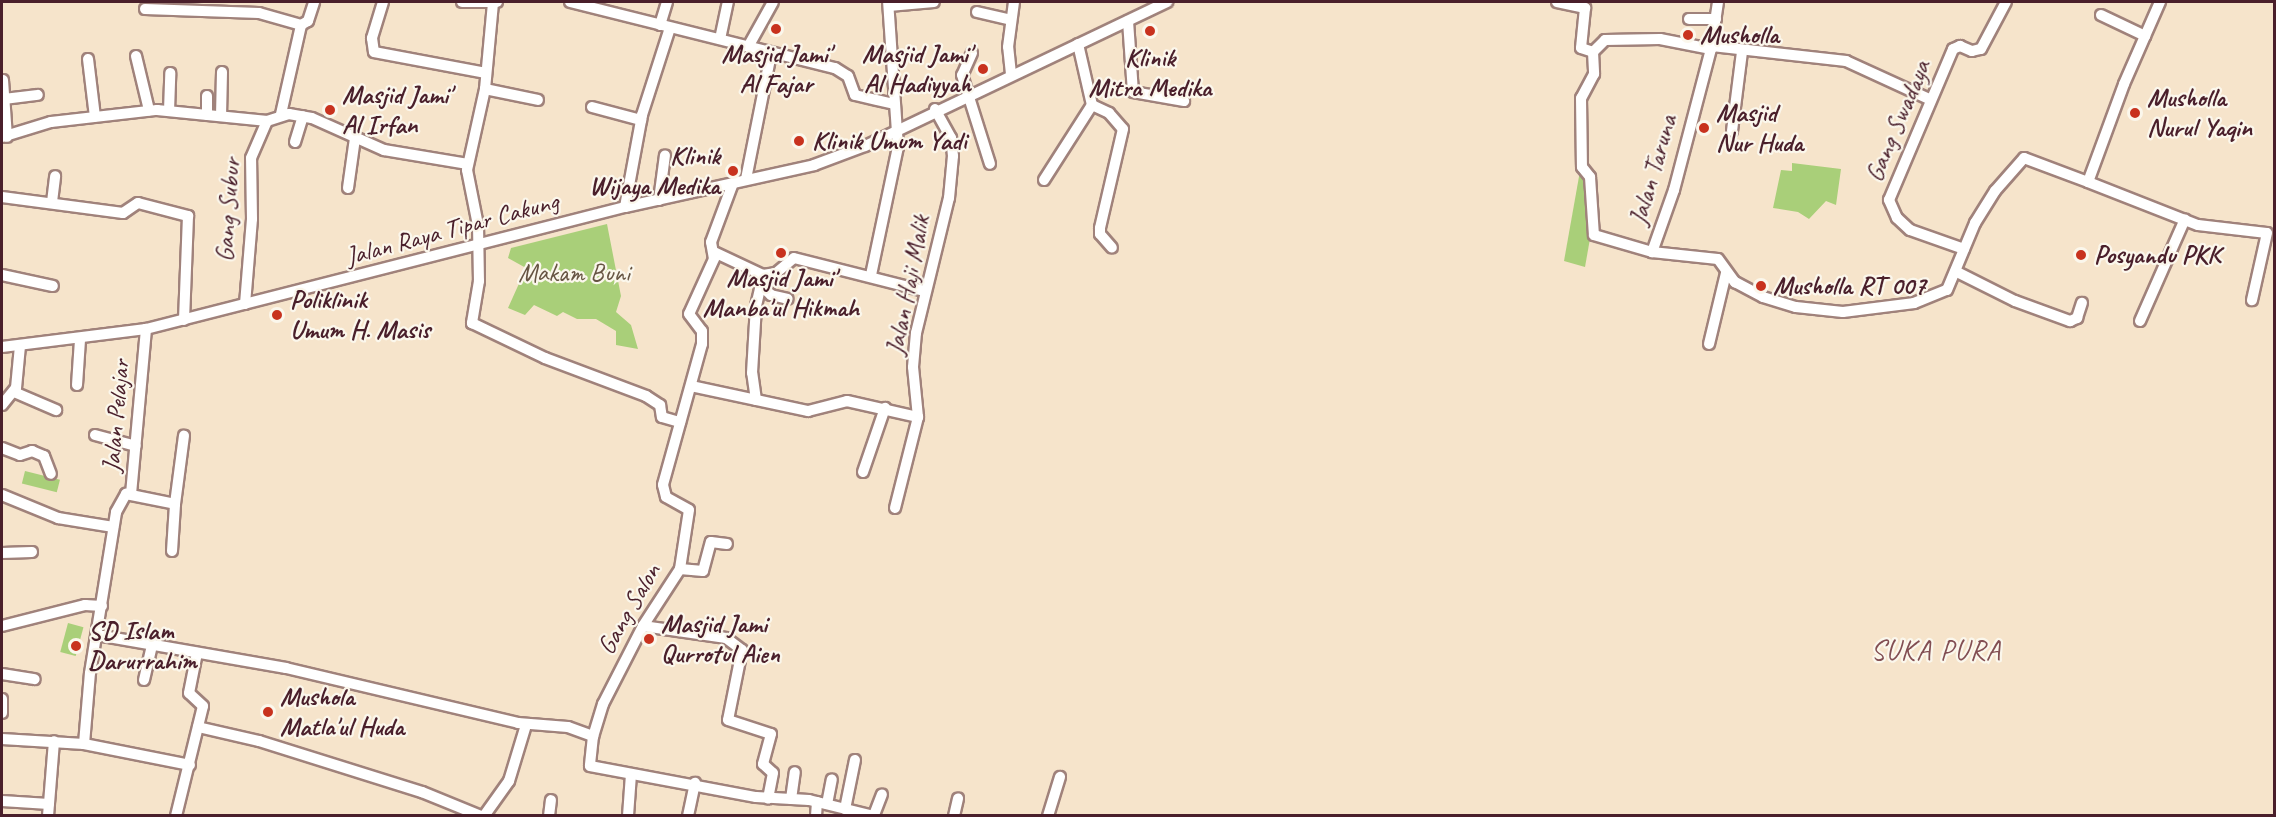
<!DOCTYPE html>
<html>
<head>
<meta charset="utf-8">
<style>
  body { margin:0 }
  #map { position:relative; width:2276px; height:817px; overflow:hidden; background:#f6e4cb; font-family:Caveat,sans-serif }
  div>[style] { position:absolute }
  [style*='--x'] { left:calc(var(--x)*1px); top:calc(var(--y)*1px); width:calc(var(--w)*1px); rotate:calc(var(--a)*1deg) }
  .green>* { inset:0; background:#a9cf79; transform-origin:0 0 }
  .roads { filter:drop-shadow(2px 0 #a0827b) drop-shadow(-2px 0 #a0827b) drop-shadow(0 2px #a0827b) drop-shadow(0 -2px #a0827b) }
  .minor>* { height:10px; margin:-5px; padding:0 5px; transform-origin:5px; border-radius:5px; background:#fff }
  .dots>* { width:16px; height:16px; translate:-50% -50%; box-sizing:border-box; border:3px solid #fbf7ec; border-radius:50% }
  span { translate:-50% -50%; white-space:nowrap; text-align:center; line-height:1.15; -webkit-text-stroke:4.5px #fbf7ec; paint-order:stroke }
  .poi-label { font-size:26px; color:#4a1f2b; font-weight:700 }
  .left { translate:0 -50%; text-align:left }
  .right { translate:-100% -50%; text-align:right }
  .street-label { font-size:26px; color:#4a1f2b }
  .park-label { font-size:26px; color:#665442 }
  .quarter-label { font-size:28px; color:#824e52; letter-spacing:1.5px }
  .frame { position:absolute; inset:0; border:3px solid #4a1f2b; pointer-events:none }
</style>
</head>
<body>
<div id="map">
  <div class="green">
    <i style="clip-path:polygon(1792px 163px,1841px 169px,1836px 205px,1826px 201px,1809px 219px,1798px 212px,1773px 208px,1781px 170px,1792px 171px)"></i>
    <i style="clip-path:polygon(1580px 171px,1588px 180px,1591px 233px,1585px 267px,1564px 261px)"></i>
    <i style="clip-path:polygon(607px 224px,621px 296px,616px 312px,631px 325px,638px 349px,616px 345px,616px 331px,596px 319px,577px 319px,563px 312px,557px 316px,534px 305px,525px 315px,508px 308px,526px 268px,508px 258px,511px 248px)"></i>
    <i style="left:25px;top:471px;width:36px;height:13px;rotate:14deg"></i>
    <i style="left:68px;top:623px;width:16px;height:30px;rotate:15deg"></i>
  </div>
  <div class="roads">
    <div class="minor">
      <i style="--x:383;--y:2;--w:38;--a:107"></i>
      <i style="--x:372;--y:38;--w:14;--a:82"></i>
      <i style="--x:374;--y:52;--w:114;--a:10.6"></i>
      <i style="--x:462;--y:2;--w:35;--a:0"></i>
      <i style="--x:570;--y:2;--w:273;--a:14"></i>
      <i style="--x:835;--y:68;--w:15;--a:32"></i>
      <i style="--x:848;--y:76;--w:20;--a:70"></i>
      <i style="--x:855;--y:95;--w:40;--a:13"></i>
      <i style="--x:1557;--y:2;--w:29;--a:12"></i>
      <i style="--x:1585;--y:8;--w:40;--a:95.7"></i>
      <i style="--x:1581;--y:48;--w:13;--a:18"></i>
      <i style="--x:1593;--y:52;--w:22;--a:87"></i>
      <i style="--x:1594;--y:74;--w:27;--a:118"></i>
      <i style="--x:1581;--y:98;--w:69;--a:89.2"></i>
      <i style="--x:1582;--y:167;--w:13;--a:51"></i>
      <i style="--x:1590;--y:177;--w:58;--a:86.1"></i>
      <i style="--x:1594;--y:235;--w:60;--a:16.3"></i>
      <i style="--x:1718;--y:2;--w:48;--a:98.5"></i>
      <i style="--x:1711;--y:49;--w:146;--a:104.7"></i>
      <i style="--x:1674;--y:190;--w:66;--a:109.5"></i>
      <i style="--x:1652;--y:252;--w:66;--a:6.1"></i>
      <i style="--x:1718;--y:259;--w:29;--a:54"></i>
      <i style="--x:1735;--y:282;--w:32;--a:28"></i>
      <i style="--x:1763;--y:297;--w:34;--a:17"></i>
      <i style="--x:1796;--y:307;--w:47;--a:6.1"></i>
      <i style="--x:1843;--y:312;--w:72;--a:-7.2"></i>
      <i style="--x:1914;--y:303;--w:35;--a:-22"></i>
      <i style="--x:1947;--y:290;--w:73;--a:-67.3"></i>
      <i style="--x:1975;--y:223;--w:38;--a:-58"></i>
      <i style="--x:1995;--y:191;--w:44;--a:-48.7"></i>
      <i style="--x:2024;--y:158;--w:68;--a:20.6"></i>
      <i style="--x:2088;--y:182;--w:104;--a:-69.8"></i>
      <i style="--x:2124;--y:84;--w:90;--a:-66.3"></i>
      <i style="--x:493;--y:3;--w:86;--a:95.3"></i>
      <i style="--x:485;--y:89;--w:83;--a:102.5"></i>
      <i style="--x:467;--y:170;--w:56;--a:78.7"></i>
      <i style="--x:478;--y:225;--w:56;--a:89"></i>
      <i style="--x:479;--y:281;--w:43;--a:99.5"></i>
      <i style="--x:472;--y:323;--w:81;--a:25.6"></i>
      <i style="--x:545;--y:358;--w:108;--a:20.6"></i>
      <i style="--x:646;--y:396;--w:17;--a:33"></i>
      <i style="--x:660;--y:405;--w:12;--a:81"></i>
      <i style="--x:662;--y:417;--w:19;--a:16"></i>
      <i style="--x:889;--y:6;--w:45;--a:-5.1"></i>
      <i style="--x:145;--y:9;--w:114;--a:2"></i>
      <i style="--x:259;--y:13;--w:44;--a:15.9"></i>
      <i style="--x:977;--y:12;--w:35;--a:13"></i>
      <i style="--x:2101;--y:15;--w:49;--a:25.5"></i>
      <i style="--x:1689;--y:19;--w:27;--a:0"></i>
      <i style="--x:1128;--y:21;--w:71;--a:86"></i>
      <i style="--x:1133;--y:92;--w:52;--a:10"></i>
      <i style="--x:660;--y:25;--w:24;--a:-73"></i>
      <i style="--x:720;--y:39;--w:38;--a:-78"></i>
      <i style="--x:1078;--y:44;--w:63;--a:77.1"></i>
      <i style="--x:1712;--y:46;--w:135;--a:6.4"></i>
      <i style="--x:1846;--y:61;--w:91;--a:24.6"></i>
      <i style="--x:748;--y:47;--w:51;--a:-60.9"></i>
      <i style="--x:1593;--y:52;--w:17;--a:-45"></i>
      <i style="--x:1605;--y:40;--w:55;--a:-1"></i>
      <i style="--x:1660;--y:39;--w:52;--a:11.1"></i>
      <i style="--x:972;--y:53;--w:24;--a:114"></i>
      <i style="--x:962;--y:75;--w:93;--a:72.5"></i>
      <i style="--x:136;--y:56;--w:56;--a:76.5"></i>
      <i style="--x:88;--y:59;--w:58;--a:83.1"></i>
      <i style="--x:1011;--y:74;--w:27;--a:-96"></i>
      <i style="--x:1008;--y:47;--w:45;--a:-82.4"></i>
      <i style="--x:3;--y:80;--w:57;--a:86"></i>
      <i style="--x:485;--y:89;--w:54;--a:11.7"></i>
      <i style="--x:207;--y:96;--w:19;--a:90"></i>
      <i style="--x:4;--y:99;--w:34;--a:-7"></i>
      <i style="--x:1092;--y:105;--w:19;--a:25"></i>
      <i style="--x:1109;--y:113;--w:21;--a:49"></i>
      <i style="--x:1123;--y:129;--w:102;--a:103.1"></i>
      <i style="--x:1100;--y:228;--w:6;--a:90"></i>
      <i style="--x:1100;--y:234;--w:18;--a:49"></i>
      <i style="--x:592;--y:107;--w:51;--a:14.9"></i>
      <i style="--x:169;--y:111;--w:38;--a:-88"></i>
      <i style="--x:281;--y:114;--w:91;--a:-77.3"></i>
      <i style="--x:301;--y:25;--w:8;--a:-30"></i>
      <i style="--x:308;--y:21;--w:20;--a:-72"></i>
      <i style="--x:221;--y:116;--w:44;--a:-88.7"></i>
      <i style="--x:1732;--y:131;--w:80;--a:-82.8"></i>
      <i style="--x:2;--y:137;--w:51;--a:-17"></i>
      <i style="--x:51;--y:122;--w:107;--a:-6.5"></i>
      <i style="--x:157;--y:110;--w:111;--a:5.7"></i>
      <i style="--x:267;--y:121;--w:23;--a:-18"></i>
      <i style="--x:289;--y:114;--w:23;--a:10"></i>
      <i style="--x:312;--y:118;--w:79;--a:24"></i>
      <i style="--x:384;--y:150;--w:85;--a:9.5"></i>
      <i style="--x:295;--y:142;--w:27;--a:-73"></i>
      <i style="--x:746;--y:179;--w:127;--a:-78.7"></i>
      <i style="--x:1044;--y:180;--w:89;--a:-57.4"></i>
      <i style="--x:2088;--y:182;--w:118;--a:21.4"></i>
      <i style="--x:2198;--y:225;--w:69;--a:6.6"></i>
      <i style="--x:2267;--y:233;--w:69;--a:102.6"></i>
      <i style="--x:733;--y:183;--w:63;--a:110.4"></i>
      <i style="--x:711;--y:242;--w:17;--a:80"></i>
      <i style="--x:714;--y:259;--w:60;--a:114.4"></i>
      <i style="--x:689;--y:314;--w:21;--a:53"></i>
      <i style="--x:702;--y:331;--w:13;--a:90"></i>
      <i style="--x:702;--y:344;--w:146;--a:105.5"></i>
      <i style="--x:663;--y:485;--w:12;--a:76"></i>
      <i style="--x:666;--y:497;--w:26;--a:29"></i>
      <i style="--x:689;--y:510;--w:60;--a:98.7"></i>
      <i style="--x:680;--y:569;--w:68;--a:123"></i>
      <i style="--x:643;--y:626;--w:88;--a:117.1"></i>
      <i style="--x:603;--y:704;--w:34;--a:107"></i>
      <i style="--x:593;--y:736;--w:30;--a:96"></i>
      <i style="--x:590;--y:766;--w:169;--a:10.6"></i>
      <i style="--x:756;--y:797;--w:53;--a:3.2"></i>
      <i style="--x:809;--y:800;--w:67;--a:13.8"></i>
      <i style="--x:348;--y:188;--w:50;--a:-82"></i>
      <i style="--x:2;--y:197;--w:122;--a:7.5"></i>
      <i style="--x:123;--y:213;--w:18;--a:-34"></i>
      <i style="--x:138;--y:203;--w:52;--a:14.6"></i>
      <i style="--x:188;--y:216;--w:104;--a:92.2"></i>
      <i style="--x:659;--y:200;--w:45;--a:-82.4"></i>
      <i style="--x:52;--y:202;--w:26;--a:-83"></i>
      <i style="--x:625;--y:207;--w:94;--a:-79.5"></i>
      <i style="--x:642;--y:115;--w:91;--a:-72.2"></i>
      <i style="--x:1964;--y:249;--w:57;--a:-160.6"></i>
      <i style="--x:1910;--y:230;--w:18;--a:-137"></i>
      <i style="--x:1897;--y:218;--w:20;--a:-114"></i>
      <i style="--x:1889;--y:200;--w:164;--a:-67"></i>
      <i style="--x:1953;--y:49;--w:8;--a:-23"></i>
      <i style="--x:1960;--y:46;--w:13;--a:23"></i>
      <i style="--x:1972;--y:51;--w:9;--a:-13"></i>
      <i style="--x:1981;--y:49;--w:53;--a:-62"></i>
      <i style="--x:714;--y:252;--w:54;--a:25.1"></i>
      <i style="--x:763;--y:275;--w:13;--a:-9"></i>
      <i style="--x:776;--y:273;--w:23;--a:-40"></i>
      <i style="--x:794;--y:258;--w:134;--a:14.2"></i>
      <i style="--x:1957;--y:272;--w:65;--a:26.6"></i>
      <i style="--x:2015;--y:301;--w:59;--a:20"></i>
      <i style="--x:2070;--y:321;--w:8;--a:-23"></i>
      <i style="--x:2077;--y:318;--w:16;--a:-72"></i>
      <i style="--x:2;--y:275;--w:52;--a:12.2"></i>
      <i style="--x:871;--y:275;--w:131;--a:-78.1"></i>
      <i style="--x:898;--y:147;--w:145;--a:-93.9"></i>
      <i style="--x:760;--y:285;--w:15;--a:42"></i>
      <i style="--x:771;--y:295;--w:17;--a:13"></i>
      <i style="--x:245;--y:304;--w:85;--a:-85.3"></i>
      <i style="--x:252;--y:219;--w:61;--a:-90.9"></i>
      <i style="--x:251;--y:158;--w:40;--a:-66.6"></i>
      <i style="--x:2140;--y:321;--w:111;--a:-66.2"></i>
      <i style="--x:1709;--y:344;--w:73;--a:-76.5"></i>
      <i style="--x:2;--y:347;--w:145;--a:-7.1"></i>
      <i style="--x:146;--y:329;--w:494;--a:-14.3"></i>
      <i style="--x:625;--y:207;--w:194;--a:-12.5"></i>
      <i style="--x:814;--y:165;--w:54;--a:-20.4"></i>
      <i style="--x:865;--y:146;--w:335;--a:-25.5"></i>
      <i style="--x:77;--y:385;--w:45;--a:-86.2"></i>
      <i style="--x:691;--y:386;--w:120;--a:12.1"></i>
      <i style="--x:808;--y:411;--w:40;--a:-14.4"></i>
      <i style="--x:847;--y:401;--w:73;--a:12.7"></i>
      <i style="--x:14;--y:392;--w:46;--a:23.2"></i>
      <i style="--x:756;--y:400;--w:27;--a:-98"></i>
      <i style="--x:752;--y:373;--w:67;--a:-86.6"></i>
      <i style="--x:756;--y:306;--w:32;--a:-77"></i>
      <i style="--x:2;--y:405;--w:22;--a:-51"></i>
      <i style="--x:16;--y:388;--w:42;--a:-84.6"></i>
      <i style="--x:95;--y:435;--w:42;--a:15"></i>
      <i style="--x:2;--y:448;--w:19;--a:21"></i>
      <i style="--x:20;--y:455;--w:13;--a:-18"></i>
      <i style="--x:32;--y:451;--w:13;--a:23"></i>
      <i style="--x:44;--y:456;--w:19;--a:69"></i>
      <i style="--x:863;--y:472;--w:68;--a:-71"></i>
      <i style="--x:131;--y:494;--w:166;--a:-84.8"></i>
      <i style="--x:2;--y:495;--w:61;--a:22.3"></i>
      <i style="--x:58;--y:518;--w:56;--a:9.3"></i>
      <i style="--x:895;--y:508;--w:94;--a:-75.8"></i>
      <i style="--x:918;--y:417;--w:50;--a:-95.7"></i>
      <i style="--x:913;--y:367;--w:34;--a:-85"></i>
      <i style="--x:916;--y:333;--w:139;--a:-76.3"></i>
      <i style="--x:949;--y:198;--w:42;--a:-84.6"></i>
      <i style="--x:953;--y:156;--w:18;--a:-96"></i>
      <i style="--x:951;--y:138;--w:33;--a:-119"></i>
      <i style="--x:172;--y:551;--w:47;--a:-86.3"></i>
      <i style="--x:2;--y:553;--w:30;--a:-2"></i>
      <i style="--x:680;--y:569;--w:23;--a:5"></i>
      <i style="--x:703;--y:571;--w:30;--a:-75"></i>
      <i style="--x:711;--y:542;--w:16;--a:7"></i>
      <i style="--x:2;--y:626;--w:86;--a:-14.2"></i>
      <i style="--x:85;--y:605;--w:17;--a:3"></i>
      <i style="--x:643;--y:626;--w:84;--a:8.2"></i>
      <i style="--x:726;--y:638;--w:20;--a:37"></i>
      <i style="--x:742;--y:650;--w:71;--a:101.3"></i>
      <i style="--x:728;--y:720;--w:45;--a:18"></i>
      <i style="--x:771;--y:734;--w:31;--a:105"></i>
      <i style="--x:763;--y:764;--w:13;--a:42"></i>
      <i style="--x:773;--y:773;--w:26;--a:101"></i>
      <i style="--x:97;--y:635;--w:192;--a:9.9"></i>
      <i style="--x:286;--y:668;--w:238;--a:13.3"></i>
      <i style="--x:518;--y:723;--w:50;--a:4.6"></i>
      <i style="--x:568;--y:727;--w:27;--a:20"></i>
      <i style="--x:2;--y:674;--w:33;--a:9"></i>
      <i style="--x:144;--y:680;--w:36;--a:-77"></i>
      <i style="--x:2;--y:699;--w:14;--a:90"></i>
      <i style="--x:198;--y:727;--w:63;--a:12.9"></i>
      <i style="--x:259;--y:741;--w:171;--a:17.4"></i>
      <i style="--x:422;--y:792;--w:64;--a:22.1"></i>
      <i style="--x:2;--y:739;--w:82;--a:3.5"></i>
      <i style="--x:84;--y:744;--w:108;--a:11.2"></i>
      <i style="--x:84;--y:744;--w:71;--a:-85.2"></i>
      <i style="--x:90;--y:673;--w:163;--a:-80.8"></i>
      <i style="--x:116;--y:512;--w:21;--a:-61"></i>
      <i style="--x:126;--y:494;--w:50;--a:11.5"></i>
      <i style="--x:175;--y:504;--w:69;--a:-82.5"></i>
      <i style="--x:791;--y:799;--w:27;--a:-82"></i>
      <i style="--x:2;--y:801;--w:47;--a:3.7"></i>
      <i style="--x:827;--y:804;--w:25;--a:-79"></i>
      <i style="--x:845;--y:809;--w:50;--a:-78.5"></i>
      <i style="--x:874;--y:815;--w:22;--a:-69"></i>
      <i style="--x:48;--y:816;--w:75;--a:-85.4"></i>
      <i style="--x:176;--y:816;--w:113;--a:-76.2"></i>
      <i style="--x:203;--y:706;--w:19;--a:-137"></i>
      <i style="--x:189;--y:693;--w:41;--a:-78.7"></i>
      <i style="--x:484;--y:816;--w:43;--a:-54.5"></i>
      <i style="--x:509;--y:781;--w:59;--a:-73.1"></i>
      <i style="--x:549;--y:816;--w:16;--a:-83"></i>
      <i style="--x:628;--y:816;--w:42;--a:-85.9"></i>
      <i style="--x:688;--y:816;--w:34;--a:-78"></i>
      <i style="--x:816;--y:816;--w:14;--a:-86"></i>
      <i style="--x:954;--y:816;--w:18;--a:-77"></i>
      <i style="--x:1048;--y:816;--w:41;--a:-72.9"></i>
    </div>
  </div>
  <div class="dots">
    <i style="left:776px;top:29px;background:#c8321e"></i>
    <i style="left:1150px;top:31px;background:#c8321e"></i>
    <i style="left:1688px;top:35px;background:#c8321e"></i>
    <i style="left:983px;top:69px;background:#c8321e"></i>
    <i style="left:330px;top:110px;background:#c8321e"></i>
    <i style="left:2135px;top:113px;background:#c8321e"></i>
    <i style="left:1704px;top:128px;background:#c8321e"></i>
    <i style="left:799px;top:141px;background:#c8321e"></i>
    <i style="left:733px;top:171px;background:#c8321e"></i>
    <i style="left:781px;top:253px;background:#c8321e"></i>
    <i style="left:2081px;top:255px;background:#c8321e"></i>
    <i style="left:1761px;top:286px;background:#c8321e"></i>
    <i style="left:277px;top:315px;background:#c8321e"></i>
    <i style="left:649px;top:639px;background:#c8321e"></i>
    <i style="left:76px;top:646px;background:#c8321e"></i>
    <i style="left:268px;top:712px;background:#c8321e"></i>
  </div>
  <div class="poi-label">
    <span class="left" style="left:1700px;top:35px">Musholla</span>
    <span style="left:776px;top:69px">Masjid Jami'<br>Al Fajar</span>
    <span class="right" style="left:971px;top:69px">Masjid Jami'<br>Al Hadiyyah</span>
    <span style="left:1150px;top:73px">Klinik<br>Mitra Medika</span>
    <span class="left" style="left:342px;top:110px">Masjid Jami'<br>Al Irfan</span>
    <span class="left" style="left:2147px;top:113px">Musholla<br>Nurul Yaqin</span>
    <span class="left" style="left:1716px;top:128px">Masjid<br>Nur Huda</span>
    <span class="left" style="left:812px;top:141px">Klinik Umum Yadi</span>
    <span class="right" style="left:720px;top:171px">Klinik<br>Wijaya Medika</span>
    <span class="left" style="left:2094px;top:255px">Posyandu PKK</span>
    <span style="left:781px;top:293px">Masjid Jami'<br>Manba'ul Hikmah</span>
    <span class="left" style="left:1773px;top:286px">Musholla RT 007</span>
    <span class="left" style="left:290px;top:315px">Poliklinik<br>Umum H. Masis</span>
    <span class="left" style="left:661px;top:639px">Masjid Jami<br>Qurrotul Aien</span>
    <span class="left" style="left:88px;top:646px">SD Islam<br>Darurrahim</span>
    <span class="left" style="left:280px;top:712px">Mushola<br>Matla'ul Huda</span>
  </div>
  <div class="street-label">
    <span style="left:1898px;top:121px;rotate:-67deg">Gang Swadaya</span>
    <span style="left:1653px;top:170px;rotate:-74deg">Jalan Taruna</span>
    <span style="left:228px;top:210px;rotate:-86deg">Gang Subur</span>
    <span style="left:452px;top:229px;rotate:-15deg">Jalan Raya Tipar Cakung</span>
    <span style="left:908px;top:285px;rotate:-79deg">Jalan Haji Malik</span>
    <span style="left:116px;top:416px;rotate:-85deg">Jalan Pelajar</span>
    <span style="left:629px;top:609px;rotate:-60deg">Gang Salon</span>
  </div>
  <div class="park-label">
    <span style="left:574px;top:273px">Makam Buni</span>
  </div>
  <div class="quarter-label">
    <span style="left:1936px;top:650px">SUKA PURA</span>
  </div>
  <div class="frame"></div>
</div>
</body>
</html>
